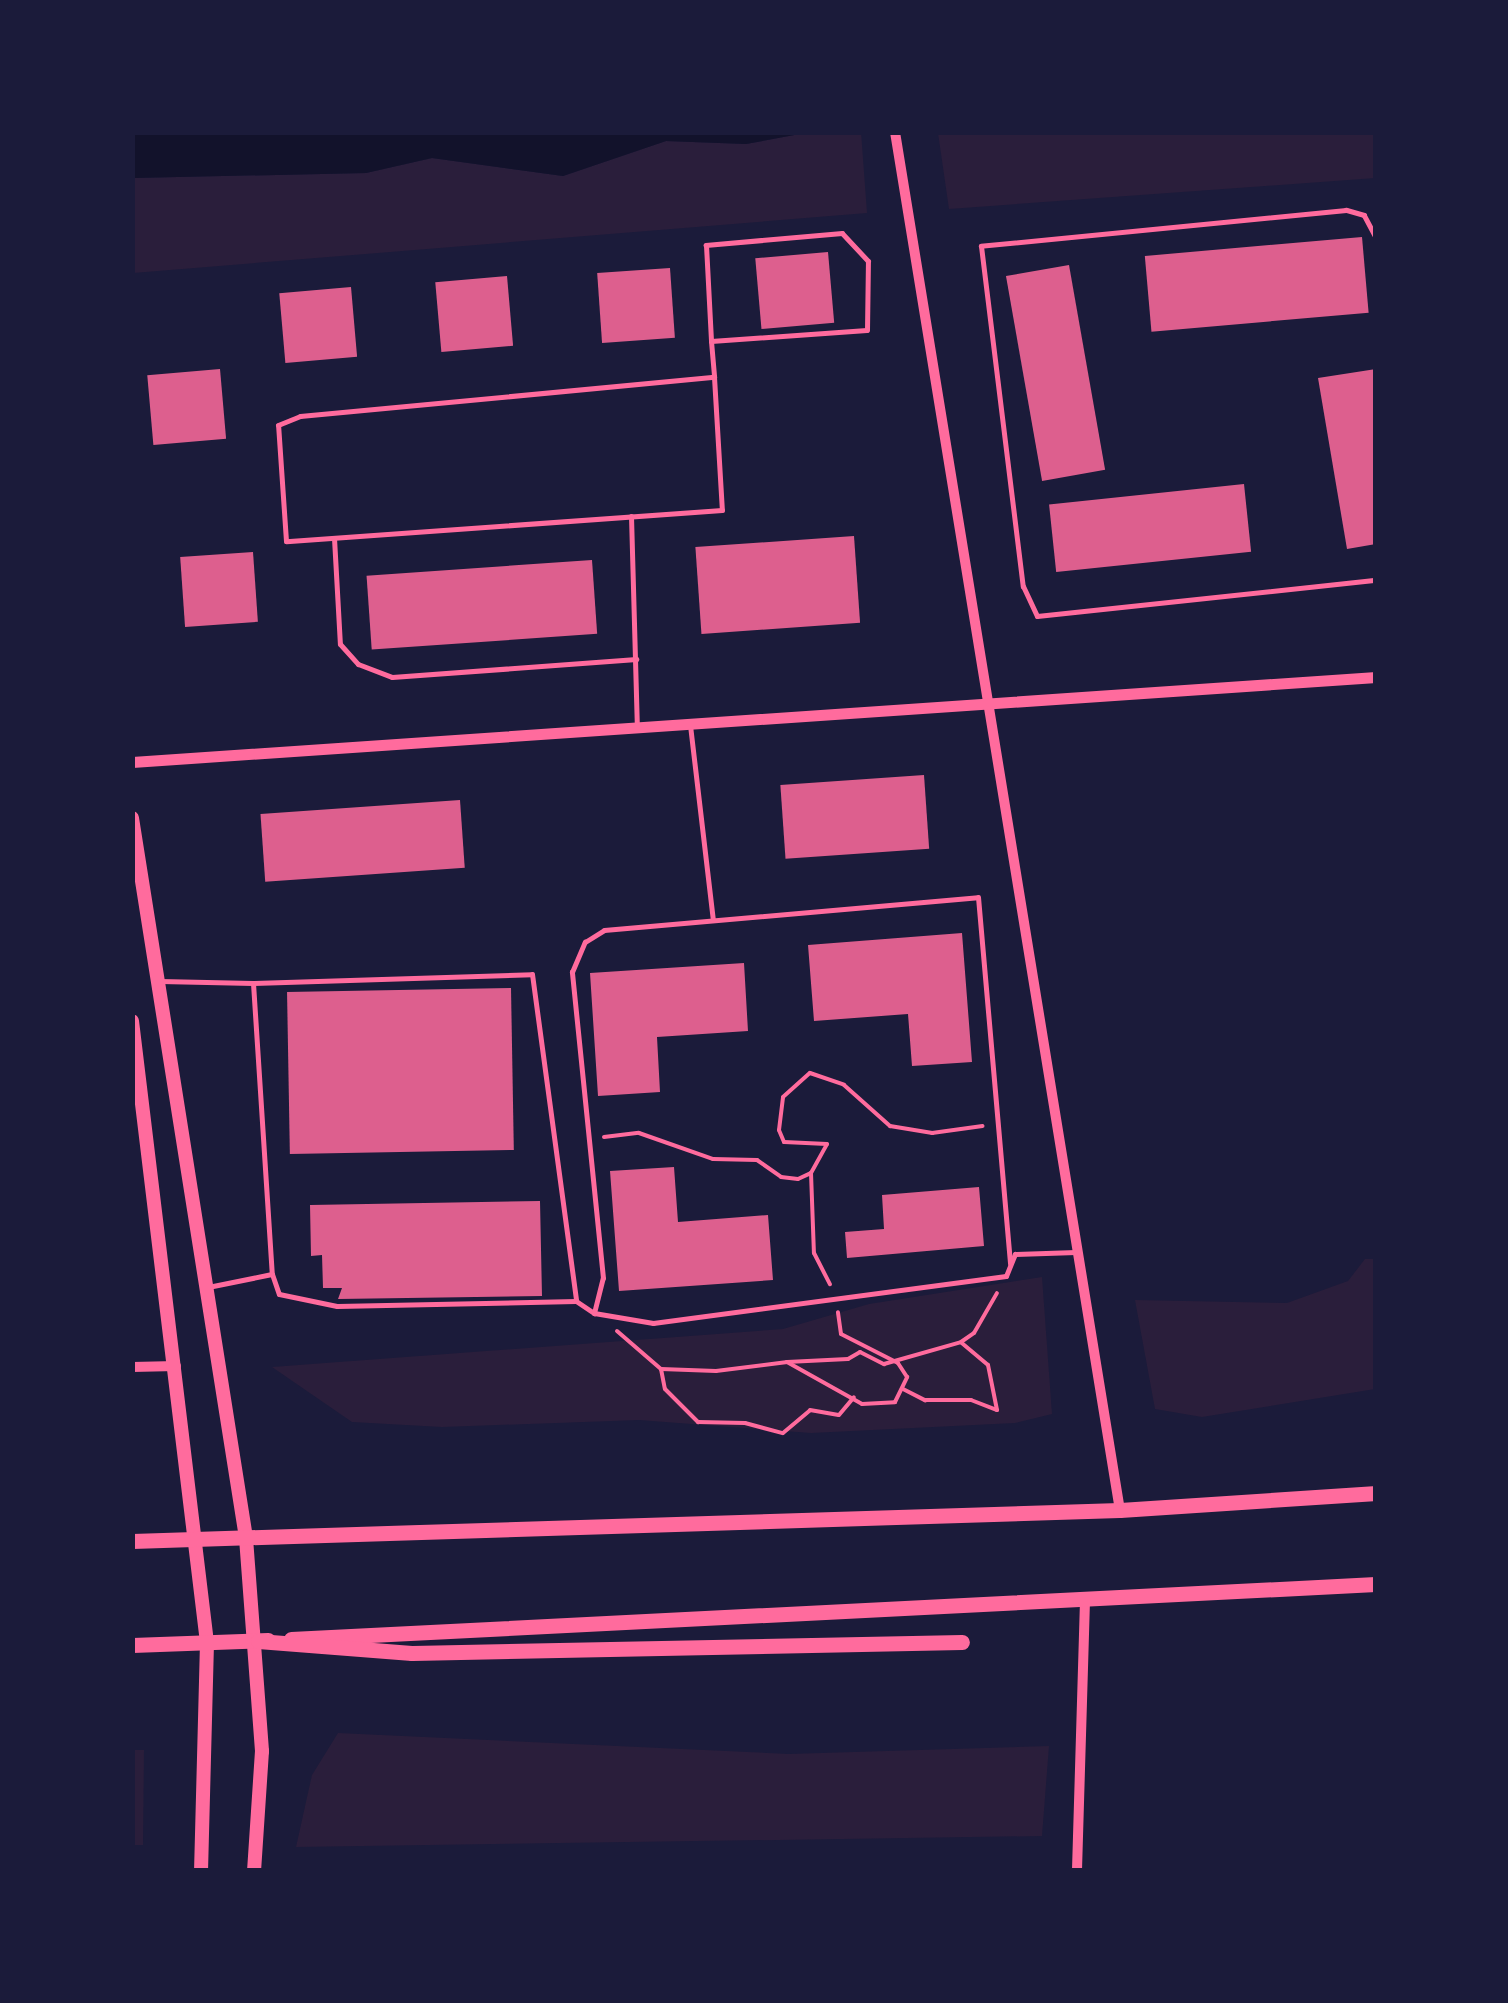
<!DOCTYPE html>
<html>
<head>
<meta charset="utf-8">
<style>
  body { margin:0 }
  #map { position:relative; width:1508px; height:2003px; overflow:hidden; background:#1b1b3a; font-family:Commissioner,sans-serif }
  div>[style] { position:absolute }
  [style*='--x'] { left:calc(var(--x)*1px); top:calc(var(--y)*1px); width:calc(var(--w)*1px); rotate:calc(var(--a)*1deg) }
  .green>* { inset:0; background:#2a1e3b }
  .water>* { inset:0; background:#12122b }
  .building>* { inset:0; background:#dd5f8e; transform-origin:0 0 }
  .path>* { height:4px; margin:-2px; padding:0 2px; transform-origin:2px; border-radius:2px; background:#ff6b9d }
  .service>* { height:5px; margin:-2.5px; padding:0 2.5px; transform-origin:2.5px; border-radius:2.5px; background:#ff6b9d }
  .minor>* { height:10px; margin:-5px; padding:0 5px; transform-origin:5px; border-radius:5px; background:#ff6b9d }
  .tertiary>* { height:11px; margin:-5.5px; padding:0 5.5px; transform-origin:5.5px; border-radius:5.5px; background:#ff6b9d }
  .secondary>* { height:14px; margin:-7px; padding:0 7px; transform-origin:7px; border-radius:7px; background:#ff6b9d }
  .primary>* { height:15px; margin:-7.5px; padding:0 7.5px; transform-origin:7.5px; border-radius:7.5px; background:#ff6b9d }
  .trunk>* { height:15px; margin:-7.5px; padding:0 7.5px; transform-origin:7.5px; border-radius:7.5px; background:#ff6b9d }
  span { translate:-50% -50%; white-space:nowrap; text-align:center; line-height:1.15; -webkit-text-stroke:8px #1b1b3a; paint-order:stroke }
  .frame { position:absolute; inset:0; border:135px solid #1b1b3a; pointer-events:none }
</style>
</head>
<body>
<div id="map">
  <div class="green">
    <i style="clip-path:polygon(861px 132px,867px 213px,133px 273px,133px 178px,366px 173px,432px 158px,563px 176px,666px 141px,746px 144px,805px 133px)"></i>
    <i style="clip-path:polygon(938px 133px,1375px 133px,1375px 178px,949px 209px)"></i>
    <i style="clip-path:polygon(1365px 1259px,1375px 1259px,1375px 1389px,1202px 1417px,1155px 1409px,1135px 1300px,1287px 1303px,1348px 1281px)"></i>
    <i style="clip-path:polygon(1042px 1277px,1052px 1414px,1015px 1423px,811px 1433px,639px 1420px,442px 1427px,352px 1422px,272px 1367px,783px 1329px,869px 1304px)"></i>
    <i style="clip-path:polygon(338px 1733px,789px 1754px,1049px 1746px,1042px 1836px,296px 1847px,312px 1775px)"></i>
    <i style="clip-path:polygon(132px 1750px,144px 1750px,143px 1845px,133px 1845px)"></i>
  </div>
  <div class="water">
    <i style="clip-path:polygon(132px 133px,133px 132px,805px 133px,746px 144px,666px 141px,563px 176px,432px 158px,366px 173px,133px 178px)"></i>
  </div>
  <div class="building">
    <i style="left:1362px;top:237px;width:76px;height:218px;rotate:85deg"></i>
    <i style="left:828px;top:252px;width:71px;height:73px;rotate:85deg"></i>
    <i style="left:1069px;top:265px;width:208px;height:64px;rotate:80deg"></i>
    <i style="left:670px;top:268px;width:70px;height:73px;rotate:86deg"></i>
    <i style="left:507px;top:276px;width:70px;height:72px;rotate:85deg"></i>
    <i style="left:351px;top:287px;width:70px;height:72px;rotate:85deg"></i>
    <i style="left:220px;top:369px;width:70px;height:73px;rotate:85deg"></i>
    <i style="clip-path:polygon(1376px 369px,1376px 544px,1347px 549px,1318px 378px)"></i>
    <i style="left:1244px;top:484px;width:68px;height:196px;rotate:84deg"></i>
    <i style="left:854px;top:536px;width:87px;height:159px;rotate:86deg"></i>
    <i style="left:253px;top:552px;width:70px;height:73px;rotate:86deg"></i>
    <i style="left:592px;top:560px;width:74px;height:226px;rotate:86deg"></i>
    <i style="left:924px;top:775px;width:74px;height:144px;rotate:86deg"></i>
    <i style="left:460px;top:800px;width:68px;height:200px;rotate:86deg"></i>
    <i style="clip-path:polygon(962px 933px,972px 1062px,912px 1066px,908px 1014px,814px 1021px,808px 945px)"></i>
    <i style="clip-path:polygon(744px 963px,748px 1031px,657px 1037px,660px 1092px,598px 1096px,590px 973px)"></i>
    <i style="left:511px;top:988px;width:162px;height:224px;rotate:89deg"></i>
    <i style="clip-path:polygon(674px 1167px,678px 1222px,768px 1215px,773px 1280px,619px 1291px,610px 1171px)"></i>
    <i style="clip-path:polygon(979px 1187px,984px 1246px,847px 1258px,845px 1232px,884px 1229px,882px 1195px)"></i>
    <i style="clip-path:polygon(540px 1201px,542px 1296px,338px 1299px,342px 1288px,323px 1288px,322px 1255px,311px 1256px,310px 1205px)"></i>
  </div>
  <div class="path">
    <i style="--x:604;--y:1137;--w:35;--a:-7"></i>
    <i style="--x:639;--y:1133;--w:78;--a:19.4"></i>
    <i style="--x:713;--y:1159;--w:44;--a:1.3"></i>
    <i style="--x:757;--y:1160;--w:29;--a:35"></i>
    <i style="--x:781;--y:1177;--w:17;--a:7"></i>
    <i style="--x:798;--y:1179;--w:14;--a:-25"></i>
    <i style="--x:811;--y:1173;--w:33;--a:-61"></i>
    <i style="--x:827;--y:1144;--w:43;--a:-177.3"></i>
    <i style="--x:784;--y:1142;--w:13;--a:-113"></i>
    <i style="--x:779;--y:1130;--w:33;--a:-83"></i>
    <i style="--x:783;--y:1097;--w:36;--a:-42"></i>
    <i style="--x:810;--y:1073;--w:36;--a:19"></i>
    <i style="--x:844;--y:1085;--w:62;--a:41.7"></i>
    <i style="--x:890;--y:1126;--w:43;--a:9.5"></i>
    <i style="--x:932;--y:1133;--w:51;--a:-7.8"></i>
    <i style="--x:811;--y:1173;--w:80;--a:87.9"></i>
    <i style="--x:814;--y:1253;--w:35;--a:63"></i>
    <i style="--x:617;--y:1331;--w:58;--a:40.8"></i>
    <i style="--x:661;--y:1369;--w:55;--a:2.1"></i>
    <i style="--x:716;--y:1371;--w:72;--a:-7.2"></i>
    <i style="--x:787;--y:1362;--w:86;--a:29.2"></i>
    <i style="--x:862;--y:1404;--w:33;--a:-3"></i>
    <i style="--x:895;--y:1402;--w:28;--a:-64"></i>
    <i style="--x:907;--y:1377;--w:17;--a:-123"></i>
    <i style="--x:898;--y:1363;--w:64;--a:-153"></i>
    <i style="--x:841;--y:1334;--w:22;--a:-98"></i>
    <i style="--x:787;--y:1362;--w:61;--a:-2.8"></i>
    <i style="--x:848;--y:1359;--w:14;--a:-30"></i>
    <i style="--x:860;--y:1352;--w:27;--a:27"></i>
    <i style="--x:884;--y:1364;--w:80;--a:-15.9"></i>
    <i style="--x:961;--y:1342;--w:16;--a:-35"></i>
    <i style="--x:974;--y:1333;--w:46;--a:-60.1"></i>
    <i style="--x:661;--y:1369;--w:20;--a:79"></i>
    <i style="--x:665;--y:1389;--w:47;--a:45"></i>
    <i style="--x:698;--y:1422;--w:47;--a:1.2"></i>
    <i style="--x:745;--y:1423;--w:39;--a:15"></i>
    <i style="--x:783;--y:1433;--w:35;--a:-40"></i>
    <i style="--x:810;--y:1410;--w:29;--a:10"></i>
    <i style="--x:839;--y:1415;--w:23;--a:-50"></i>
    <i style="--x:903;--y:1389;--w:25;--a:27"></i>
    <i style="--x:925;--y:1400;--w:46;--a:0"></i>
    <i style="--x:971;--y:1400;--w:28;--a:21"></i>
    <i style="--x:997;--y:1410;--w:46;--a:-101.3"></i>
    <i style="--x:988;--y:1365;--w:35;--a:-140"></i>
  </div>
  <div class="service">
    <i style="--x:1376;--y:238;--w:26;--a:-118"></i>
    <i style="--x:1364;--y:215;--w:19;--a:-164"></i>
    <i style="--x:1346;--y:210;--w:367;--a:174.4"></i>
    <i style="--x:981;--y:246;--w:343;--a:83"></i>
    <i style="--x:1023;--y:586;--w:33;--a:65"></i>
    <i style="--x:1037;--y:616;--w:341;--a:-6.1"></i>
    <i style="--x:711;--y:341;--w:156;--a:-4"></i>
    <i style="--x:867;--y:330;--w:69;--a:-89.2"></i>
    <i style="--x:868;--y:261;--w:38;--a:-133"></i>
    <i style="--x:842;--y:233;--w:137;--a:175"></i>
    <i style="--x:706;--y:245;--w:96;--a:87"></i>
    <i style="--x:711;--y:341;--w:36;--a:85"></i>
    <i style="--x:714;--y:377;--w:133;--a:86.6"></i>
    <i style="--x:722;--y:510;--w:437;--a:175.9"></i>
    <i style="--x:286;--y:541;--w:116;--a:-93.9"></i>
    <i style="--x:278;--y:425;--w:24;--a:-22"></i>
    <i style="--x:300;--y:416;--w:416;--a:-5.4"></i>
    <i style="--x:631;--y:516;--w:212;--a:88.4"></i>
    <i style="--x:334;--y:538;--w:106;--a:86.8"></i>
    <i style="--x:340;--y:644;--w:27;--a:48"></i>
    <i style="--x:358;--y:664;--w:36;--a:21"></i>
    <i style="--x:392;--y:677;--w:245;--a:-4.2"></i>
    <i style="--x:690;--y:725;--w:196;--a:83.3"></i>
    <i style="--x:160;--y:981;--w:93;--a:1.2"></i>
    <i style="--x:253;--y:983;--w:291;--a:86.3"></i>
    <i style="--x:253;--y:983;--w:279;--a:-1.8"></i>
    <i style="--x:532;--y:974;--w:330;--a:82.3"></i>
    <i style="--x:208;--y:1287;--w:65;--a:-11.5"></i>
    <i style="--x:272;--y:1274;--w:21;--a:71"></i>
    <i style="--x:279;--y:1294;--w:59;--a:11.7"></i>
    <i style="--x:337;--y:1306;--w:239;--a:-1.2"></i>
    <i style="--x:576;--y:1301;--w:22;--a:34"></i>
    <i style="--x:594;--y:1313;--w:60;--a:9.6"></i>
    <i style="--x:653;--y:1323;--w:356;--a:-7.6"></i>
    <i style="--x:1006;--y:1276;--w:24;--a:-68"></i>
    <i style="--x:1015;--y:1254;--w:61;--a:-1.9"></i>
    <i style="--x:594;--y:1313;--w:36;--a:-76"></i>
    <i style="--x:603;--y:1278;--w:308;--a:-95.8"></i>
    <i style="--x:572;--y:972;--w:33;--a:-67"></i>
    <i style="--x:585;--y:942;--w:22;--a:-32"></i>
    <i style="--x:604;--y:930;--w:375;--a:-5"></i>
    <i style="--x:978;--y:897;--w:368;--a:85"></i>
  </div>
  <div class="minor">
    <i style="--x:895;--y:132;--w:1396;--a:80.73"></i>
    <i style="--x:132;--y:1367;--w:44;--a:-1.3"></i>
    <i style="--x:1077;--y:1870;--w:267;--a:-88.3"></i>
  </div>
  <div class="tertiary">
    <i style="--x:132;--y:762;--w:1247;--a:-3.91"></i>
  </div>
  <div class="secondary">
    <i style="--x:132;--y:818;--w:729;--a:81"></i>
    <i style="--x:246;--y:1538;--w:214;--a:85.7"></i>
    <i style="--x:262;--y:1751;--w:119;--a:93.8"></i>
    <i style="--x:132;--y:1021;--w:627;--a:83.12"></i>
    <i style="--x:207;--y:1643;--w:227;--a:91.5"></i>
  </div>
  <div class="primary">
    <i style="--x:132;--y:1541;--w:988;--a:-1.8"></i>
    <i style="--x:1120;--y:1510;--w:257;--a:-3.8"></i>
    <i style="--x:291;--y:1639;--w:1086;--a:-2.9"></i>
    <i style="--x:132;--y:1645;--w:136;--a:-2.1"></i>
  </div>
  <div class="trunk">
    <i style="--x:258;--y:1641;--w:154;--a:4.5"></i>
    <i style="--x:412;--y:1653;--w:550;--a:-1.15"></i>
  </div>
  <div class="frame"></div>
</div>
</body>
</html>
